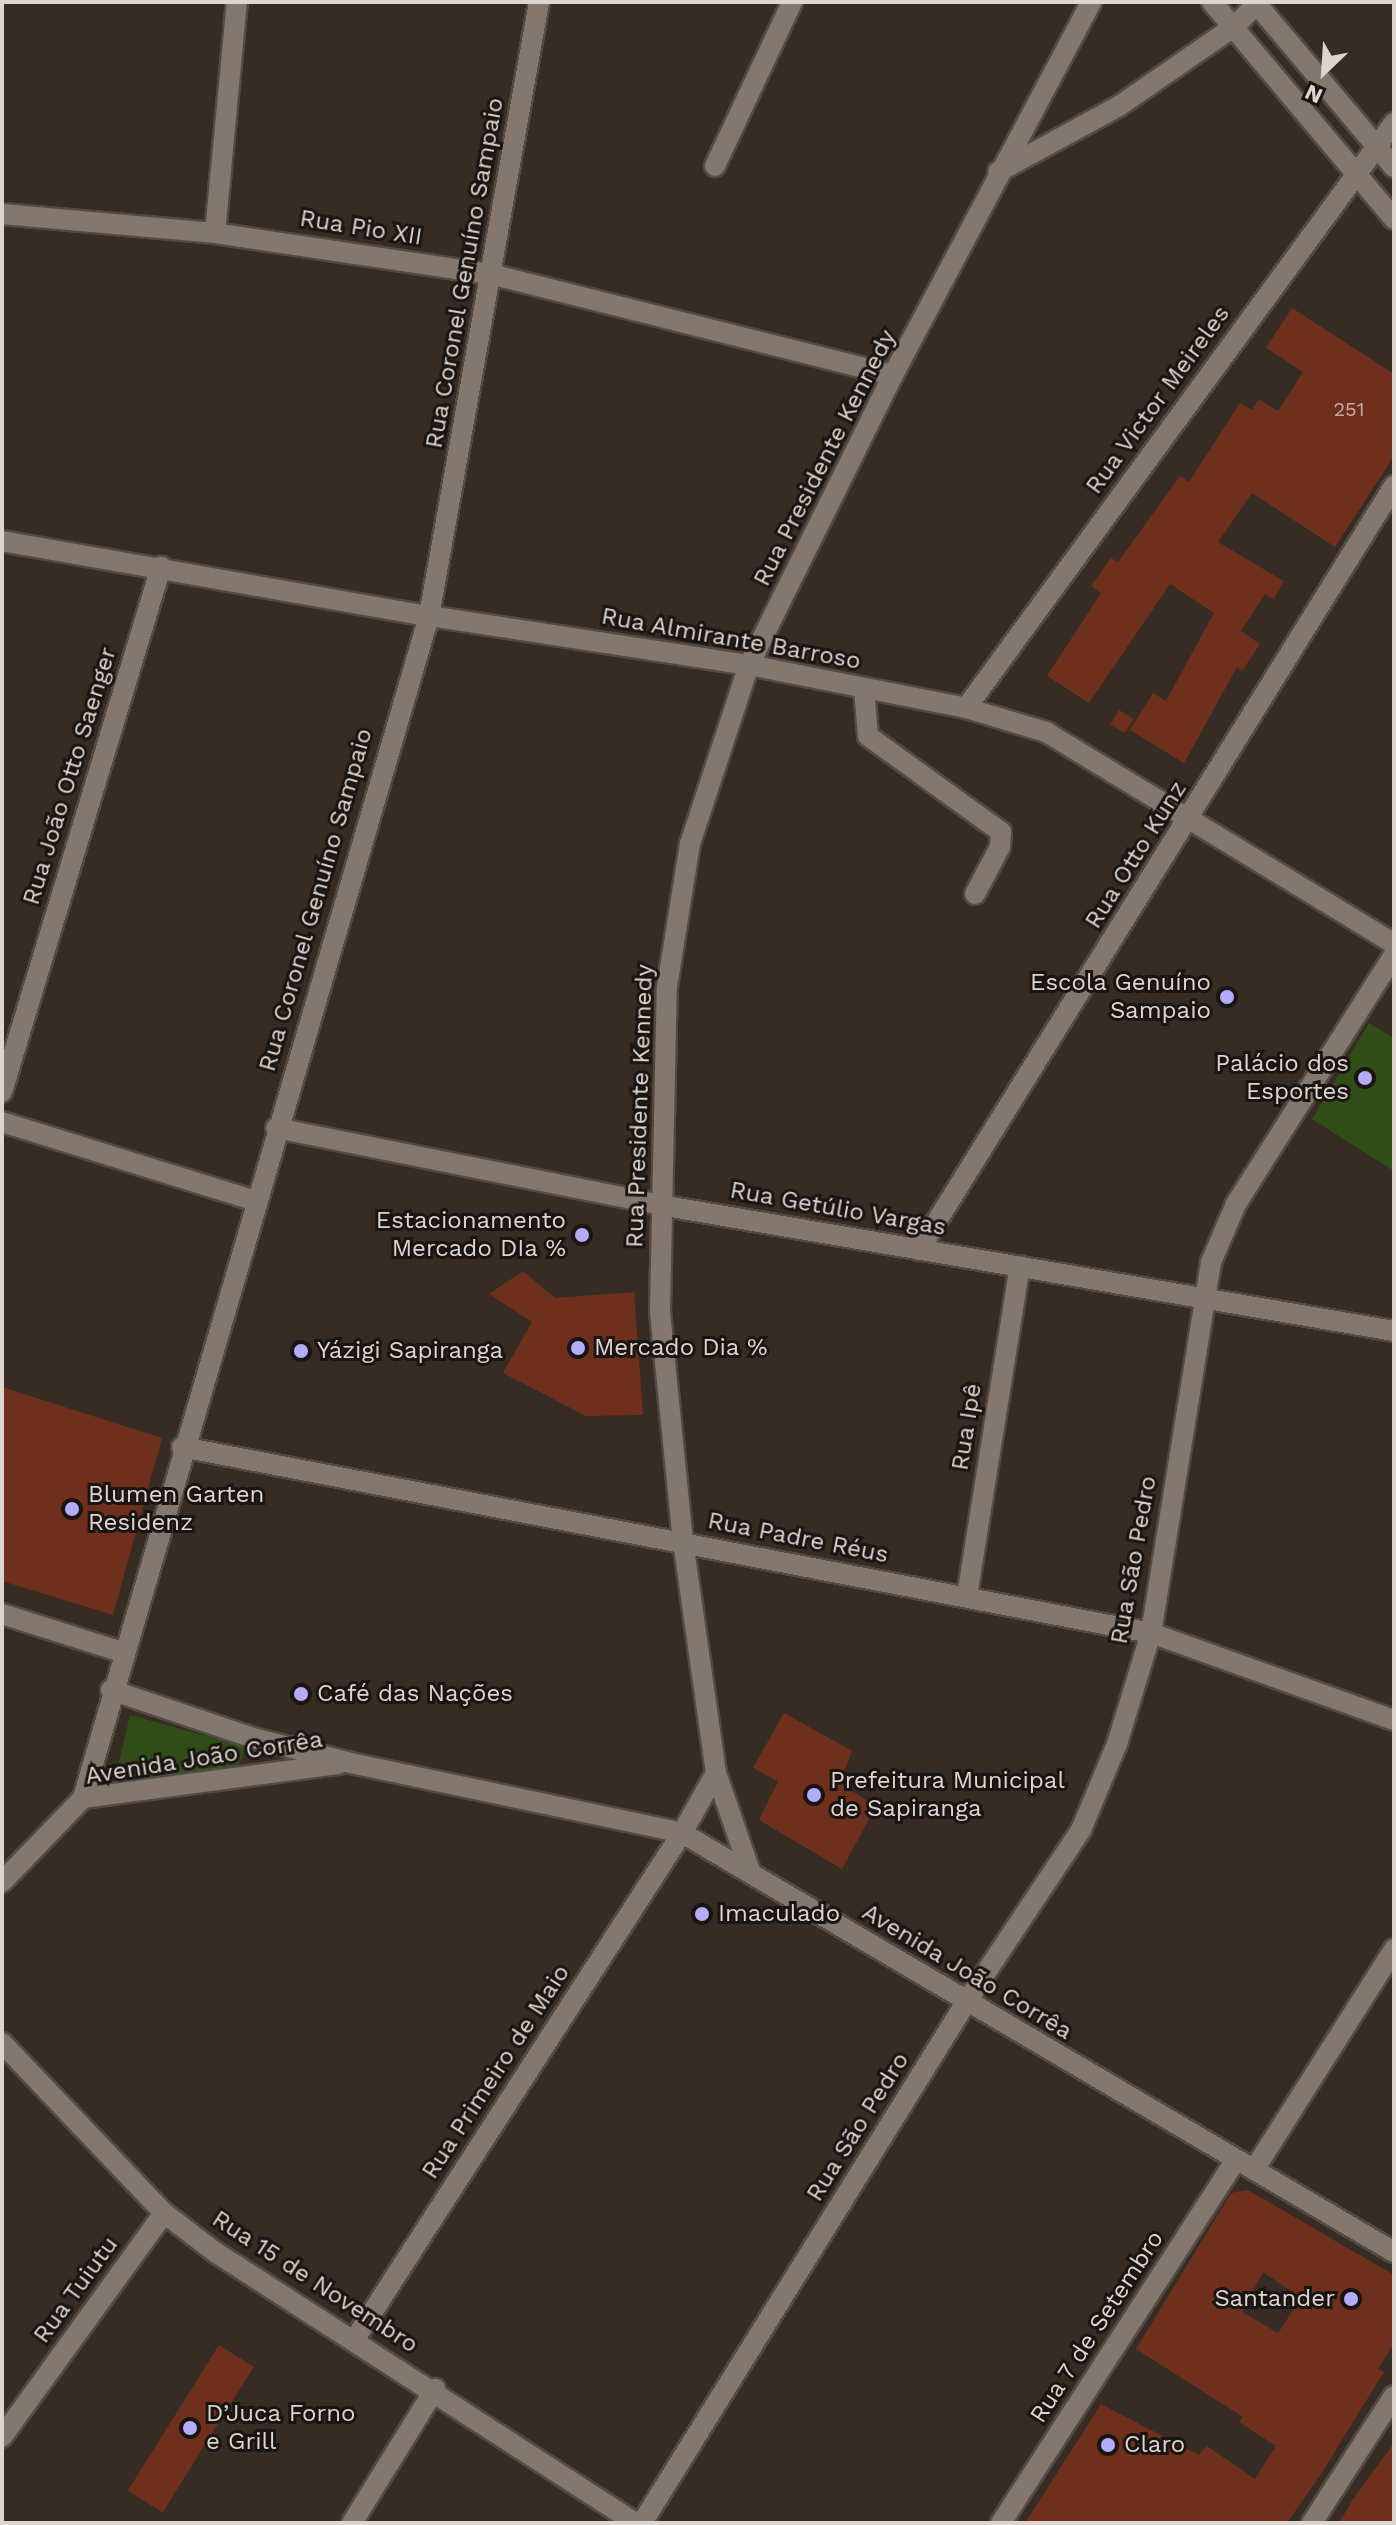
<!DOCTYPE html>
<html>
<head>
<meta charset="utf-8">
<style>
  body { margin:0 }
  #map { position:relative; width:1396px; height:2525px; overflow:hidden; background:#362c24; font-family:"Work Sans",sans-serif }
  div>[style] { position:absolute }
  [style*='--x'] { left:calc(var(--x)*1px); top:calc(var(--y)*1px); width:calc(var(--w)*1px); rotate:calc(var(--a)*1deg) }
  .green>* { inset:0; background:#304d18 }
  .building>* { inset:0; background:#6e301c; transform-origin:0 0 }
  .roads { filter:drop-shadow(2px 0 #534a44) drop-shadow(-2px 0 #534a44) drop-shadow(0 2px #534a44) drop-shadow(0 -2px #534a44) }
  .minor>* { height:20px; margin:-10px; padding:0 10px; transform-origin:10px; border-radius:10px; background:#83776e }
  .tertiary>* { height:20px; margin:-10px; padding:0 10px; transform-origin:10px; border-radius:10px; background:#83776e }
  .secondary>* { height:20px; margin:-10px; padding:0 10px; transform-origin:10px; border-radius:10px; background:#83776e }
  .dots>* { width:22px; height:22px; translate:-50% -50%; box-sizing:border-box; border:4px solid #1a1512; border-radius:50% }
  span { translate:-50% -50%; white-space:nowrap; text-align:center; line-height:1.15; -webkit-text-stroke:6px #1a1512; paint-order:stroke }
  .number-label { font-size:20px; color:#c0aca3 }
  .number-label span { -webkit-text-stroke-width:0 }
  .street-label { font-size:24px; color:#dcd5d0 }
  .poi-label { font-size:24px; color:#dcd5d0 }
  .right { translate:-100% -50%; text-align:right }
  .left { translate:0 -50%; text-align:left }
  .frame { position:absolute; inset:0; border:4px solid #dcd5d0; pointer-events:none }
  .north { position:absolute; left:1284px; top:32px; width:80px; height:80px; -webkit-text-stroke:6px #1a1512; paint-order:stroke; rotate:205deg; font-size:22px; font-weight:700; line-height:32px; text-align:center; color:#dcd5d0 }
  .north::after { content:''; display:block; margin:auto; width:28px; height:36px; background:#dcd5d0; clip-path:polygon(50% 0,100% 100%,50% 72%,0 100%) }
</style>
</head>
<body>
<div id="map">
  <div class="green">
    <i style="clip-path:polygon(1369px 1023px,1394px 1038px,1394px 1171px,1312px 1119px)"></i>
    <i style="clip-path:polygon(130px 1715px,246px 1747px,239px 1765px,114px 1783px)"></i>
  </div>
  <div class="building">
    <i style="clip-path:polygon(1292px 308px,1394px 374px,1394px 456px,1335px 547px,1252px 493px,1218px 542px,1284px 581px,1274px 599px,1265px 594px,1241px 631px,1260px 644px,1242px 671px,1237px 667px,1184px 763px,1130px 730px,1153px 693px,1166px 701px,1214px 613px,1170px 584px,1089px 703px,1047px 676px,1101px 593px,1091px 586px,1111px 558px,1118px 562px,1180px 476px,1189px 482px,1240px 403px,1252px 410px,1259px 399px,1278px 411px,1303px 372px,1266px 348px)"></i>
    <i style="left:1119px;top:710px;width:17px;height:17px;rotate:31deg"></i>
    <i style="clip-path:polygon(523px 1271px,555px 1298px,634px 1292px,643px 1415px,586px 1416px,503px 1373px,532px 1322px,489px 1294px)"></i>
    <i style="clip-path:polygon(2px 1387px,162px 1438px,113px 1615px,2px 1581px)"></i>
    <i style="clip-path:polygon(784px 1713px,852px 1751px,839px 1783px,876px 1806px,842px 1869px,759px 1820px,778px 1781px,753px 1768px)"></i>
    <i style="clip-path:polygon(evenodd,1248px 2190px,1394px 2275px,1394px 2343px,1378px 2369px,1384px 2372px,1321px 2474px,1287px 2523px,1025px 2523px,1101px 2404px,1199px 2455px,1207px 2446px,1255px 2479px,1276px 2446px,1239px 2422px,1243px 2417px,1136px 2349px,1231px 2193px,1248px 2190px,1263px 2272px,1301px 2298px,1278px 2333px,1242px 2312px,1263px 2272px)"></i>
    <i style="left:219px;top:2345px;width:41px;height:172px;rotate:32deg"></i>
    <i style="clip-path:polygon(1394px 2443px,1394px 2523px,1339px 2523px,1353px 2499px)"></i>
  </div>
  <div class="roads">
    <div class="minor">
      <i style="--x:1212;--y:2;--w:283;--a:50"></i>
      <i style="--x:1255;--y:2;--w:216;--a:49.9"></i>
      <i style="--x:715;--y:166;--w:181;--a:-64.8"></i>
      <i style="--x:998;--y:172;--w:138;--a:-28.6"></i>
      <i style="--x:1119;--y:106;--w:141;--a:-34.6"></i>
      <i style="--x:1235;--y:26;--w:32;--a:-46"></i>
      <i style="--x:2;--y:214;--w:214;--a:5.1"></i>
      <i style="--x:215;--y:233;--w:278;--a:8.5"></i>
      <i style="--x:490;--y:274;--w:415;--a:14.1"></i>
      <i style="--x:215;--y:233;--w:232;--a:-84.6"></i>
      <i style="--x:2;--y:541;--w:434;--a:10"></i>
      <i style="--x:429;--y:616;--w:324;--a:8.7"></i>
      <i style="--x:749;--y:665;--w:221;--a:11.2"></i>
      <i style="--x:966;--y:708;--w:84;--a:16.7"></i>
      <i style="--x:1046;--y:732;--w:407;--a:31.3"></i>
      <i style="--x:864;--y:688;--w:48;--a:85.2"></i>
      <i style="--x:868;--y:736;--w:164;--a:35.8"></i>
      <i style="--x:1001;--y:832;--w:15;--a:94"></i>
      <i style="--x:1000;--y:847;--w:53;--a:118"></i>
      <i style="--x:966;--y:708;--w:725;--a:-53.81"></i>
      <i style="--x:2;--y:1092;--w:549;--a:-73.15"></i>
      <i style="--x:2;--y:1122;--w:265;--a:17.3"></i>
      <i style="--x:276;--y:1128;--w:392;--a:11.3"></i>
      <i style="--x:660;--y:1205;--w:745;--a:9.74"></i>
      <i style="--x:919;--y:1250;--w:900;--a:-58.13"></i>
      <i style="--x:967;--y:1596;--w:334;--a:-80.9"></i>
      <i style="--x:2;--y:1614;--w:126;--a:17.6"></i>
      <i style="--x:2;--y:2043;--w:235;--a:46.4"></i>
      <i style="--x:164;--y:2213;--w:64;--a:37.4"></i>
      <i style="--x:215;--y:2252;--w:500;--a:32.8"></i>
      <i style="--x:1254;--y:2170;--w:262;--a:-57.6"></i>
      <i style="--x:355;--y:2339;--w:602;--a:-57.13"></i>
      <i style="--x:2;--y:2437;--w:276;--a:-54.1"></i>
      <i style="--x:352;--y:2523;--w:158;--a:-58.2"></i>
      <i style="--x:642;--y:2523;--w:611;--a:-58.1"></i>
      <i style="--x:965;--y:2004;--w:209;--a:-56.3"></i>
      <i style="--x:1081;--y:1830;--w:93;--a:-67.3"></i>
      <i style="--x:1117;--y:1744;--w:116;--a:-73"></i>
      <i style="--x:1151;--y:1633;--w:376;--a:-80.8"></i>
      <i style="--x:1211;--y:1262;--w:63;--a:-66.7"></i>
      <i style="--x:1236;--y:1204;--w:295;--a:-57.6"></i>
      <i style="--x:1001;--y:2523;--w:432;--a:-57.1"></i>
      <i style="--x:1312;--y:2523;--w:151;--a:-57.2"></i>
    </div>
    <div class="tertiary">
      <i style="--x:182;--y:1447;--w:987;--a:10.87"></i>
      <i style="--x:1151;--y:1633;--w:258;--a:19.7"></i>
    </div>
    <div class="secondary">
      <i style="--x:111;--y:1690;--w:154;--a:18.6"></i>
      <i style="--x:257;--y:1739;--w:97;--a:14.3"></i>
      <i style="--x:351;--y:1763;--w:338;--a:11.9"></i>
      <i style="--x:682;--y:1833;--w:826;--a:30.48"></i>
      <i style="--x:83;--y:1798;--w:1232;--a:-73.68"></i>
      <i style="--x:429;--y:616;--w:624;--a:-79.84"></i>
      <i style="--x:682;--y:1833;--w:69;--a:-60.5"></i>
      <i style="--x:750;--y:1871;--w:104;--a:-109.1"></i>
      <i style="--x:716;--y:1773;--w:233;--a:-98.1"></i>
      <i style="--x:683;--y:1542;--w:232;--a:-95.7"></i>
      <i style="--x:660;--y:1311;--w:324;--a:-88.8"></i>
      <i style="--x:667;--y:987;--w:145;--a:-80.9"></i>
      <i style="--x:690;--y:844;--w:188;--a:-71.8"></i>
      <i style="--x:749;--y:665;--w:324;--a:-63.6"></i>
      <i style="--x:893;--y:375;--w:422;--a:-62"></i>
      <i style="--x:2;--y:1882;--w:117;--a:-46"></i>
      <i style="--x:83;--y:1798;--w:258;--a:-7.6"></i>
    </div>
  </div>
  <div class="dots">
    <i style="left:1227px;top:997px;background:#b4acf9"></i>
    <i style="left:1365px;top:1078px;background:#b4acf9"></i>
    <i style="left:582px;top:1235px;background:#b4acf9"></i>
    <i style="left:578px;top:1348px;background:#b4acf9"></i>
    <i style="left:301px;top:1351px;background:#b4acf9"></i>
    <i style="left:72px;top:1509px;background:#b4acf9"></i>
    <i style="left:301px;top:1694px;background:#b4acf9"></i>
    <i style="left:814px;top:1795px;background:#b4acf9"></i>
    <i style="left:702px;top:1914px;background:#b4acf9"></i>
    <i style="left:1351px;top:2299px;background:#b4acf9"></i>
    <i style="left:190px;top:2428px;background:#b4acf9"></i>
    <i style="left:1108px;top:2445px;background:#b4acf9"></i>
  </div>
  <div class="number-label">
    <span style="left:1349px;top:409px">251</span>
  </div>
  <div class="street-label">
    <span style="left:361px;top:228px;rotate:9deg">Rua Pio XII</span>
    <span style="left:465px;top:273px;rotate:-80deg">Rua Coronel Genuíno Sampaio</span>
    <span style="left:1158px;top:400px;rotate:-54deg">Rua Victor Meireles</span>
    <span style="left:825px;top:458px;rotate:-63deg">Rua Presidente Kennedy</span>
    <span style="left:731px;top:639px;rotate:10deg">Rua Almirante Barroso</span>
    <span style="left:70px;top:776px;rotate:-73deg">Rua João Otto Saenger</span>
    <span style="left:1136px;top:855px;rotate:-58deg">Rua Otto Kunz</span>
    <span style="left:316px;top:900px;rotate:-74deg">Rua Coronel Genuíno Sampaio</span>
    <span style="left:640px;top:1106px;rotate:-88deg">Rua Presidente Kennedy</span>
    <span style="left:838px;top:1209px;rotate:10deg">Rua Getúlio Vargas</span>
    <span style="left:967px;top:1427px;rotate:-81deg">Rua Ipê</span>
    <span style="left:798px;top:1538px;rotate:11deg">Rua Padre Réus</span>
    <span style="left:1134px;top:1560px;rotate:-80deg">Rua São Pedro</span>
    <span style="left:204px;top:1758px;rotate:-9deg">Avenida João Corrêa</span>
    <span style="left:967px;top:1972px;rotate:31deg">Avenida João Corrêa</span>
    <span style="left:496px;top:2072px;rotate:-57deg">Rua Primeiro de Maio</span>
    <span style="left:858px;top:2127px;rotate:-58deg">Rua São Pedro</span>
    <span style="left:315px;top:2282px;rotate:33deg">Rua 15 de Novembro</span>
    <span style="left:76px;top:2290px;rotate:-54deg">Rua Tuiutu</span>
    <span style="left:1097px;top:2327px;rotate:-57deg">Rua 7 de Setembro</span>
  </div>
  <div class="poi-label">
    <span class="right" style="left:1211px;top:997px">Escola Genuíno<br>Sampaio</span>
    <span class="right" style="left:1349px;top:1078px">Palácio dos<br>Esportes</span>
    <span class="right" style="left:566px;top:1235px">Estacionamento<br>Mercado DIa %</span>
    <span class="left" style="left:594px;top:1348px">Mercado Dia %</span>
    <span class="left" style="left:317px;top:1351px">Yázigi Sapiranga</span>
    <span class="left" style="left:88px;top:1509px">Blumen Garten<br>Residenz</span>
    <span class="left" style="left:317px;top:1694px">Café das Nações</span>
    <span class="left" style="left:830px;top:1795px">Prefeitura Municipal<br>de Sapiranga</span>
    <span class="left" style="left:718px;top:1914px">Imaculado</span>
    <span class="right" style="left:1335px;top:2299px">Santander</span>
    <span class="left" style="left:206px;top:2428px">D’Juca Forno<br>e Grill</span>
    <span class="left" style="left:1124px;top:2445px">Claro</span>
  </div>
  <div class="frame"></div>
  <div class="north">N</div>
</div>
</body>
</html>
